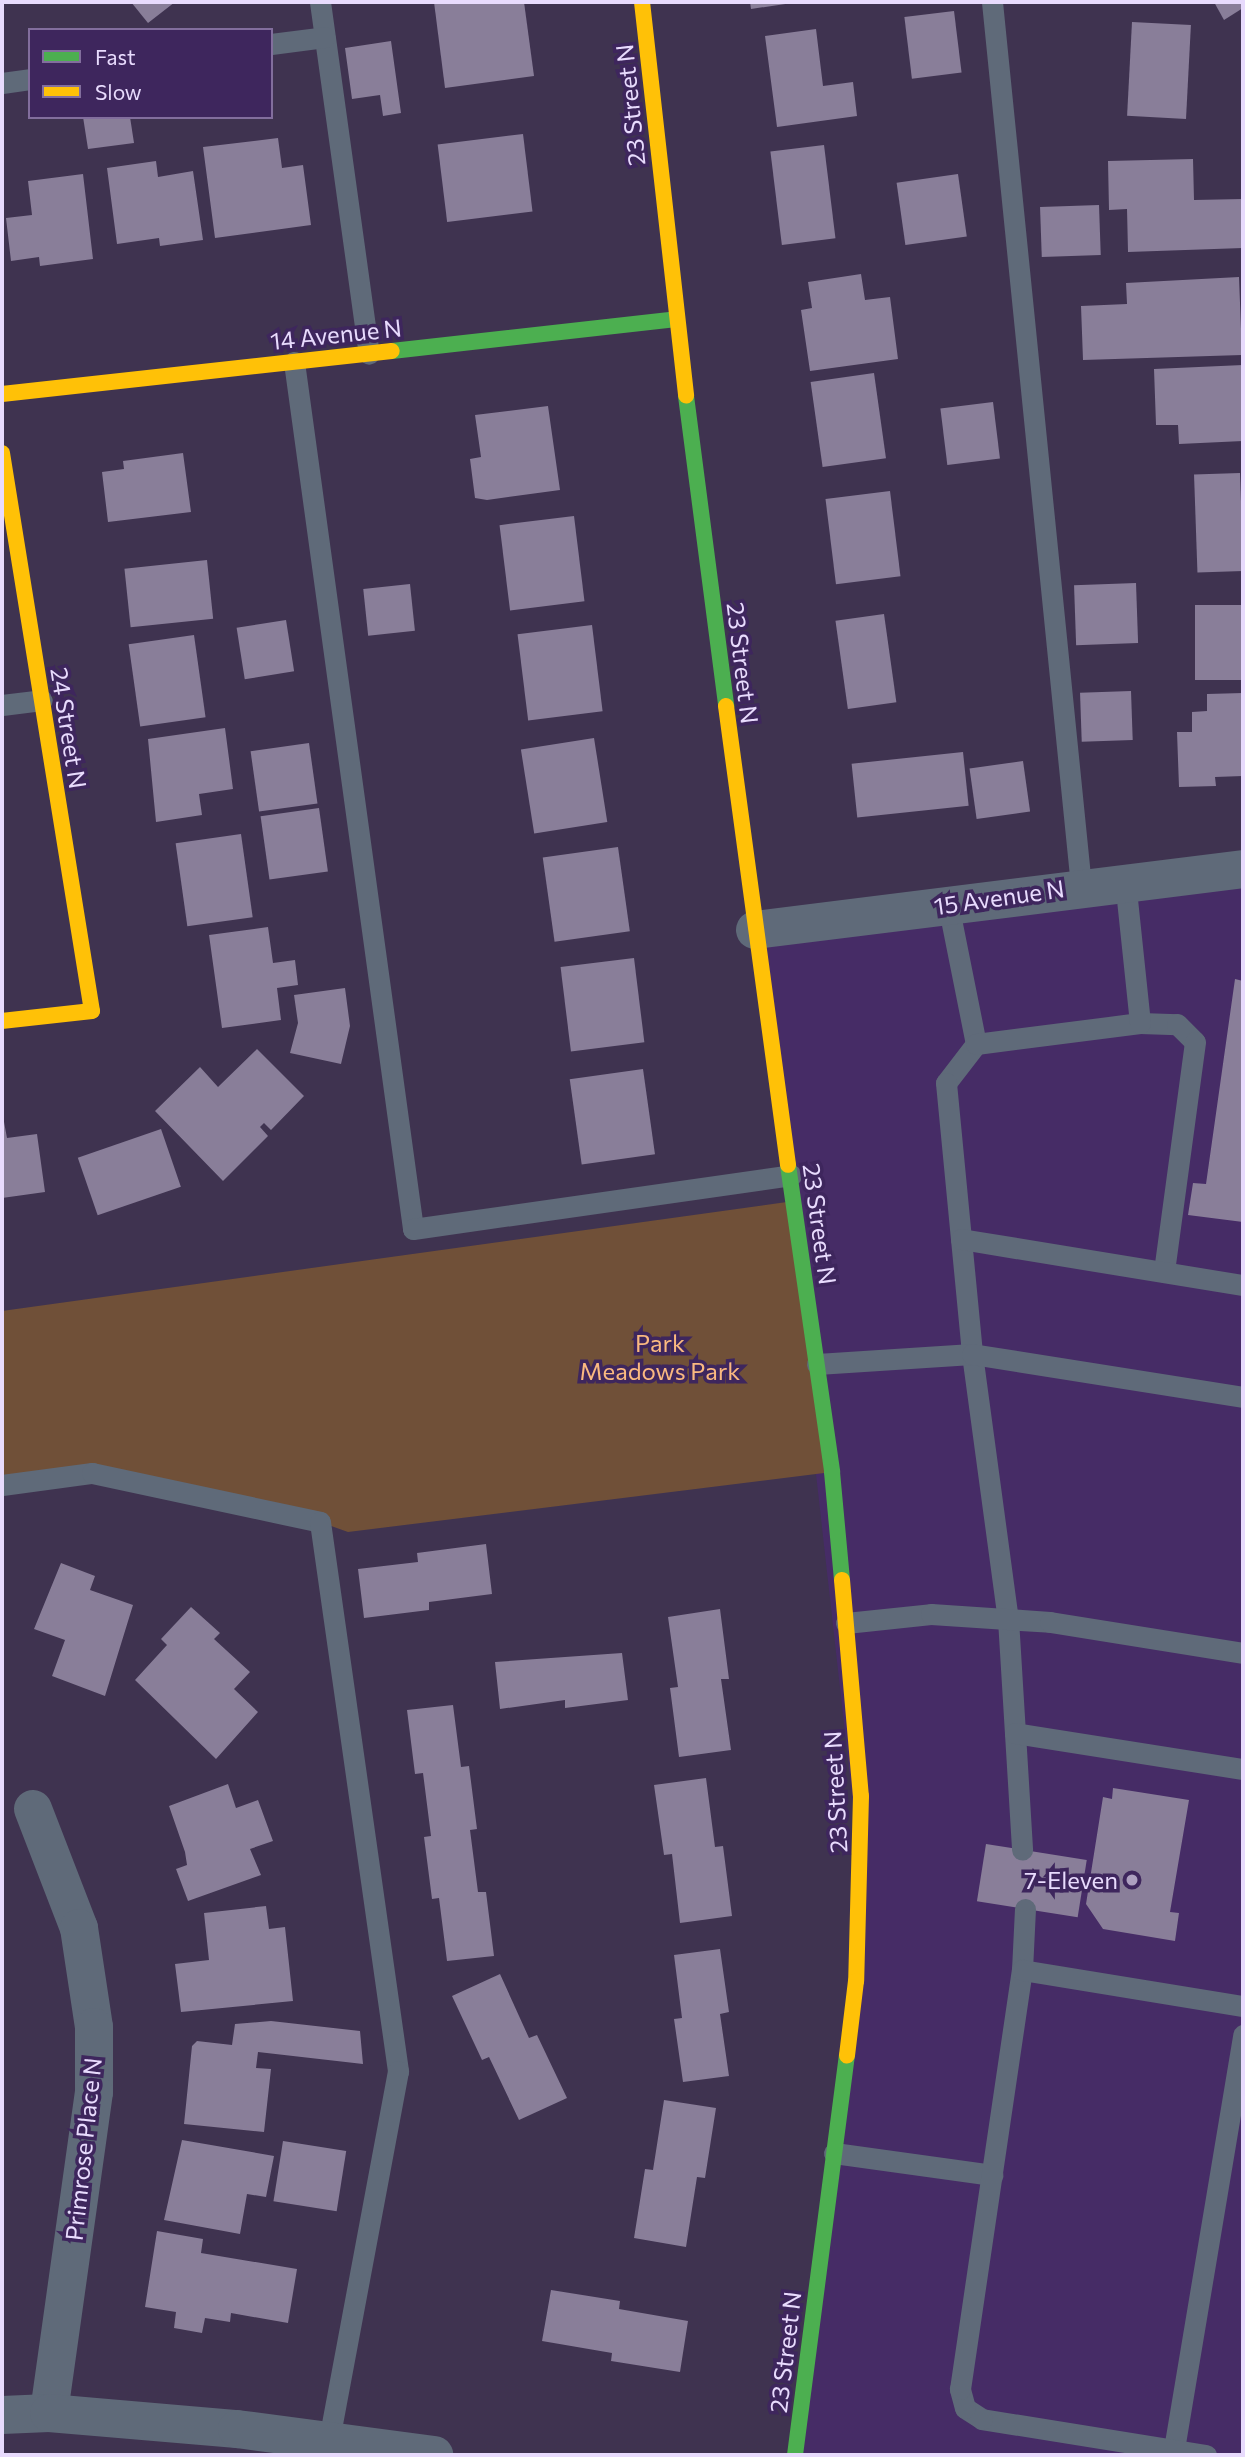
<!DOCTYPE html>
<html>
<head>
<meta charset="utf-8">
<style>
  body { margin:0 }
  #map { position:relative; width:1245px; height:2457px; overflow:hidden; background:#3f3350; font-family:Commissioner,sans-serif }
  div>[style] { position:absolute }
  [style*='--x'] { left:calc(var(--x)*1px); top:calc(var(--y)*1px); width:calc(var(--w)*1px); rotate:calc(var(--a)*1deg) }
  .built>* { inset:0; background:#462c66 }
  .green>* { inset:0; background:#705038 }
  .building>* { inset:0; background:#897e99; transform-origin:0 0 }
  .lane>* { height:21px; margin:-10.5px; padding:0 10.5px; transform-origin:10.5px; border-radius:10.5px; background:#5f6a79 }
  .street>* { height:38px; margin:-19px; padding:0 19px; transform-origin:19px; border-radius:19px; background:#5f6a79 }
  .fast>* { height:16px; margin:-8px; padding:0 8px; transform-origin:8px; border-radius:8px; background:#4caf50 }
  .slow>* { height:16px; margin:-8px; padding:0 8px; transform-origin:8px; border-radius:8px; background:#ffc107 }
  .dots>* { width:19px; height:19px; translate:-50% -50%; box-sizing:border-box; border:4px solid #3e265d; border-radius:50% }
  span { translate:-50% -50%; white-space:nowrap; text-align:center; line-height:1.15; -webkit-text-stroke:7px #3e265d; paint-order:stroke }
  .street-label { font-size:24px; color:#e8dbfd }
  .park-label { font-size:24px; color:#fab980 }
  .poi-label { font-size:24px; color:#e8dbfd }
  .right { translate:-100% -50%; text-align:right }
  .frame { position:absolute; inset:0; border:4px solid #e8dbfd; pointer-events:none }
  .legend { position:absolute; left:28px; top:28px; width:245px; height:91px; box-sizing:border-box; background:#3e265d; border:2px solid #826e9d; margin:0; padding:9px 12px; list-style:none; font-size:21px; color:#e8dbfd }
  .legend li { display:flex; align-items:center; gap:14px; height:35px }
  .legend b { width:35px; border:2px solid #826e9d }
</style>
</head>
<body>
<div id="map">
  <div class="built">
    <i style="clip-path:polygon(1243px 870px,1243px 2455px,795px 2455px,862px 1884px,755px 930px)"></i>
  </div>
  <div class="green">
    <i style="clip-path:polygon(794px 1201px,832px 1472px,348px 1532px,320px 1522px,92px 1473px,2px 1485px,2px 1311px)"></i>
  </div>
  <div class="building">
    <i style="clip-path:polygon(131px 2px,175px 2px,148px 23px)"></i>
    <i style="clip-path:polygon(434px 2px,524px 2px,534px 76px,445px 88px)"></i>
    <i style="clip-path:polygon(750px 2px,792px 2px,792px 3px,751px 9px)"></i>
    <i style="clip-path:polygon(1214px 2px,1243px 2px,1243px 8px,1224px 20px)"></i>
    <i style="left:954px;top:11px;width:62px;height:50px;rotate:83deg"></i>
    <i style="left:1132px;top:22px;width:59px;height:94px;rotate:3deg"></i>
    <i style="clip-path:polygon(816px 29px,823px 86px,853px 82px,857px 116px,777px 127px,765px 36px)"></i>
    <i style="clip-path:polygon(391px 41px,401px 113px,383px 116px,380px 95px,352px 99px,345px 48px)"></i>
    <i style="clip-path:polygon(83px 117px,130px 117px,134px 143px,88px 149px)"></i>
    <i style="left:523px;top:134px;width:78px;height:86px;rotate:83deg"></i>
    <i style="clip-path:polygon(278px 138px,282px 168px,303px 165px,311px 225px,215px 238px,203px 147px)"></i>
    <i style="left:824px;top:145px;width:94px;height:54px;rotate:83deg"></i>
    <i style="clip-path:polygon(1193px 159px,1194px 200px,1243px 199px,1243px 248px,1128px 252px,1127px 209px,1109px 210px,1108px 161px)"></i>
    <i style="clip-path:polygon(156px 161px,158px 177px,193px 171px,203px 240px,160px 246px,159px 238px,117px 244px,107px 168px)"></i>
    <i style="clip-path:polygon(83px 174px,93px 259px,40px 266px,39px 257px,11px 261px,6px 218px,32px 215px,28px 181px)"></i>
    <i style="left:958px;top:174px;width:63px;height:62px;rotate:82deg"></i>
    <i style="left:1099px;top:205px;width:50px;height:59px;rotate:88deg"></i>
    <i style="clip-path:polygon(861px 274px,865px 300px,890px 297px,898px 359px,810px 371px,801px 310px,812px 308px,808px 282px)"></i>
    <i style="clip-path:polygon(1239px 277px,1242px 355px,1083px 360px,1081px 306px,1127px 304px,1126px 283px)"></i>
    <i style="clip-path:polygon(1243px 365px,1243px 441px,1179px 444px,1178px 425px,1156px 425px,1154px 369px)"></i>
    <i style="left:874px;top:373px;width:86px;height:64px;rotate:82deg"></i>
    <i style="left:993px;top:402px;width:57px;height:53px;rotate:83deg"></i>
    <i style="clip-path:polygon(548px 406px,560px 490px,487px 500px,475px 498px,470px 459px,481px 457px,475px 415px)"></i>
    <i style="clip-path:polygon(183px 453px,191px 512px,108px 522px,102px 472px,124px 469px,123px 461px)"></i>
    <i style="left:1240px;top:473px;width:98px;height:46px;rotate:88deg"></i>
    <i style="left:890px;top:491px;width:86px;height:65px;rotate:83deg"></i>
    <i style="left:574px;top:516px;width:86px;height:75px;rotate:83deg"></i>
    <i style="left:207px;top:560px;width:59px;height:83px;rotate:84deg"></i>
    <i style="left:1136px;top:583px;width:60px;height:62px;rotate:88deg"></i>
    <i style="left:410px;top:584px;width:47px;height:47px;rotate:84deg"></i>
    <i style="left:1243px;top:605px;width:75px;height:48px;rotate:90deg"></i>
    <i style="left:884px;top:614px;width:89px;height:49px;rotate:82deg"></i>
    <i style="left:286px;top:620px;width:52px;height:50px;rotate:81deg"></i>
    <i style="left:592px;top:625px;width:87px;height:75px;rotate:83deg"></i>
    <i style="left:194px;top:635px;width:83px;height:66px;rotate:82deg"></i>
    <i style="left:1131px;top:691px;width:49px;height:51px;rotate:88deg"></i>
    <i style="clip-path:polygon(1243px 693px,1243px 776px,1215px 777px,1216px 786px,1179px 787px,1177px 732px,1192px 732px,1192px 712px,1207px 711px,1207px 694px)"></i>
    <i style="clip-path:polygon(225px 728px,233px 789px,199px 794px,202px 815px,156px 822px,148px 739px)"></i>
    <i style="left:594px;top:738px;width:85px;height:74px;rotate:81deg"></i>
    <i style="left:309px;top:743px;width:61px;height:59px;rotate:82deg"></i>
    <i style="left:963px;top:752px;width:54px;height:112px;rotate:84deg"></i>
    <i style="left:1023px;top:761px;width:51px;height:54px;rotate:82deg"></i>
    <i style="left:319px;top:808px;width:64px;height:59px;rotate:82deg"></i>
    <i style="left:241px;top:834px;width:84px;height:66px;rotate:82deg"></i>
    <i style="left:618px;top:847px;width:85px;height:76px;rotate:82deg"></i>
    <i style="clip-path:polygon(268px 927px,273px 963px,295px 960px,298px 985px,277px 988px,281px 1020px,222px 1028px,209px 935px)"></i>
    <i style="left:634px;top:958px;width:85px;height:74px;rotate:83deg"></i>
    <i style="clip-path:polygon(1235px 979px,1243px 981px,1243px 1222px,1188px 1215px,1193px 1183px,1206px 1184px)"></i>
    <i style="clip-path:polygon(345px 988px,350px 1026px,341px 1064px,290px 1053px,298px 1023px,294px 995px)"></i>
    <i style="clip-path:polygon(257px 1049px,304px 1096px,271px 1130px,264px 1123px,260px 1127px,268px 1136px,223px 1181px,155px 1111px,200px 1067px,218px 1087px)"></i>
    <i style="left:643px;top:1069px;width:86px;height:74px;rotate:82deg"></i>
    <i style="clip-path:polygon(2px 1111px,7px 1138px,37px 1134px,45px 1192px,2px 1198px)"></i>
    <i style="left:161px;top:1129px;width:61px;height:88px;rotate:71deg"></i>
    <i style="clip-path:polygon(486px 1544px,492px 1594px,429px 1602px,429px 1610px,364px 1618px,358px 1569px,418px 1562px,417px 1553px)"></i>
    <i style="clip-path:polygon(61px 1563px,95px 1576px,90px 1590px,133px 1605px,105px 1696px,52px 1676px,65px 1640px,34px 1629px)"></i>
    <i style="clip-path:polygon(191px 1607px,220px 1633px,214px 1639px,250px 1672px,234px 1689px,258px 1712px,216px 1759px,135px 1680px,167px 1645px,161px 1639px)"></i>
    <i style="clip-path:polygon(720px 1609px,729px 1679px,721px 1679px,731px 1750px,679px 1757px,670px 1688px,678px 1687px,668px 1617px)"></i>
    <i style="clip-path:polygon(622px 1653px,628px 1700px,565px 1708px,565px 1700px,500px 1709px,495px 1662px)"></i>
    <i style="clip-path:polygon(453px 1705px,461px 1767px,469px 1766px,477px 1829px,470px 1830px,478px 1892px,486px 1892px,494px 1956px,447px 1961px,439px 1898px,432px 1899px,424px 1837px,431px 1836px,423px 1773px,415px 1774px,407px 1710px)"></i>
    <i style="clip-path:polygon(706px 1778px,715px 1847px,723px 1846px,732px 1916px,680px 1923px,672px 1854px,664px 1855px,654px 1785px)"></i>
    <i style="clip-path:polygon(228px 1784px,236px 1808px,258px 1800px,273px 1841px,250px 1849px,261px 1875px,188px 1901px,176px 1869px,187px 1865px,185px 1852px,169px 1806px)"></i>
    <i style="clip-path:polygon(1113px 1788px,1189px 1800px,1170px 1912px,1179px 1913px,1175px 1941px,1103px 1929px,1086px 1904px,1103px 1797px,1112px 1799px)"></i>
    <i style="left:986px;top:1844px;width:102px;height:58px;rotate:9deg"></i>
    <i style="clip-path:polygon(266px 1906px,269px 1929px,285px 1927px,293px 2001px,181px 2012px,175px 1964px,209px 1960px,204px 1913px)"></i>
    <i style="clip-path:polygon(720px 1949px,729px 2012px,720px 2014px,729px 2076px,683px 2082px,674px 2019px,682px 2018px,674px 1955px)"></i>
    <i style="clip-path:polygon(500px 1974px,529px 2038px,537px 2035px,567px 2098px,519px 2120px,489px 2057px,482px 2060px,452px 1996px)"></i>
    <i style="clip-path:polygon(271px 2021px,360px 2031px,363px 2064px,258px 2052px,256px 2068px,271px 2069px,264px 2132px,184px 2124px,192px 2046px,197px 2041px,232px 2045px,235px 2024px)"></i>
    <i style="clip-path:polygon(664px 2100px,716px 2108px,705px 2178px,697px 2177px,686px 2247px,634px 2238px,645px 2169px,653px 2170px)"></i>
    <i style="clip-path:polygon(182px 2140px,274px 2156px,266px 2197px,247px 2194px,240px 2234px,164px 2220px)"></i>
    <i style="left:283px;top:2141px;width:64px;height:61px;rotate:9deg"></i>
    <i style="clip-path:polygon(157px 2231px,203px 2239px,201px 2253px,297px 2269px,288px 2323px,231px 2313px,230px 2322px,205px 2318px,202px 2333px,174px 2328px,176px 2312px,145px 2307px)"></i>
    <i style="clip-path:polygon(551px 2290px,620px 2301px,619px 2309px,688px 2321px,680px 2372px,611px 2361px,612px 2353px,542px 2341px)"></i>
  </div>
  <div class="lane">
    <i style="--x:320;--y:2;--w:355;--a:82.1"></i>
    <i style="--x:992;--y:2;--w:888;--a:84.25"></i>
    <i style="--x:271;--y:44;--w:54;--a:-7.4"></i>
    <i style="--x:2;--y:83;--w:28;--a:-8"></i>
    <i style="--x:294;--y:362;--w:875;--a:82.18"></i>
    <i style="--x:413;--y:1229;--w:382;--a:-8.1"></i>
    <i style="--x:2;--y:705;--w:40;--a:-7.1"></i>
    <i style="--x:948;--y:904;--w:143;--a:78.7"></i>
    <i style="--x:976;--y:1044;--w:49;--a:127.6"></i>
    <i style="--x:946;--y:1083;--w:272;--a:84.5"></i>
    <i style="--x:972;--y:1354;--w:267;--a:82.3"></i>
    <i style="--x:1008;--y:1619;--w:231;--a:86.5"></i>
    <i style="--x:1140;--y:1023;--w:37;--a:2"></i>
    <i style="--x:1177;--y:1024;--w:25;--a:45"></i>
    <i style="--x:1195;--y:1042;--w:232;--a:97.7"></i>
    <i style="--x:976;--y:1044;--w:165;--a:-7.3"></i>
    <i style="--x:1140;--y:1023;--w:143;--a:-96"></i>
    <i style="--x:961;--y:1239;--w:286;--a:9.3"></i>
    <i style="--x:817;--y:1364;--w:155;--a:-3.7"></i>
    <i style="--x:972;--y:1354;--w:274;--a:9"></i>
    <i style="--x:2;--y:1485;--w:91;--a:-7.6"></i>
    <i style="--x:92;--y:1473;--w:233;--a:12.1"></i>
    <i style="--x:320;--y:1522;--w:555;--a:81.91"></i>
    <i style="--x:398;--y:2071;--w:386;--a:100.6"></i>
    <i style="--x:846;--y:1623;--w:85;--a:-6"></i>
    <i style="--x:931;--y:1614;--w:119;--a:3.8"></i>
    <i style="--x:1050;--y:1622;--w:195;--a:9.1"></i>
    <i style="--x:1015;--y:1733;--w:231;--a:9"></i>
    <i style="--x:1022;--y:1970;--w:61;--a:-87.2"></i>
    <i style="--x:834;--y:2153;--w:160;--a:7.9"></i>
    <i style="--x:1173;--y:2455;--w:426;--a:-80.5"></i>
    <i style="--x:1206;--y:2455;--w:227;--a:-170.9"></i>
    <i style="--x:982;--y:2419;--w:20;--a:-147"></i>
    <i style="--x:965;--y:2408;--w:20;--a:-105"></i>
    <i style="--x:960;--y:2389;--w:424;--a:-81.6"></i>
    <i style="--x:1022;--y:1970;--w:224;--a:9.3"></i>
  </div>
  <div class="street">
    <i style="--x:755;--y:930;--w:492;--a:-7.1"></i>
    <i style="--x:33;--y:1809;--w:128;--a:68.9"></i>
    <i style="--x:79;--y:1928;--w:100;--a:81.4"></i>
    <i style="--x:94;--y:2027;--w:65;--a:90"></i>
    <i style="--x:94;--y:2092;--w:324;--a:98"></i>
    <i style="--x:2;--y:2415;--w:47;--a:-2.4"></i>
    <i style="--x:49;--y:2413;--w:189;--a:4.9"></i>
    <i style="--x:237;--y:2429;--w:199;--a:7.5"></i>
  </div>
  <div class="fast">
    <i style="--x:392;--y:351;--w:286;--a:-6.4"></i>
    <i style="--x:686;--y:396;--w:313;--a:82.6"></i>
    <i style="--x:788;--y:1165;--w:310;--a:81.8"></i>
    <i style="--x:832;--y:1472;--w:108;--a:84.7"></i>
    <i style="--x:795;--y:2455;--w:403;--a:-82.6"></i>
  </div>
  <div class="slow">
    <i style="--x:642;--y:2;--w:396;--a:83.6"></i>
    <i style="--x:2;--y:394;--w:392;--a:-6.3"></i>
    <i style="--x:2;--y:453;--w:565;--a:80.84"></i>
    <i style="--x:92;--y:1011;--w:91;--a:173.7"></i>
    <i style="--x:726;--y:706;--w:463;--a:82.3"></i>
    <i style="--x:842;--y:1580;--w:217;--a:85"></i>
    <i style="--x:861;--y:1796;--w:185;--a:91.5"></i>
    <i style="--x:856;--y:1981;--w:75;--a:96.9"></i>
  </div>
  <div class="dots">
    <i style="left:1132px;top:1880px;background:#ada0c0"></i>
  </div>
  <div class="street-label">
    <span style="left:630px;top:105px;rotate:-96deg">23 Street N</span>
    <span style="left:336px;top:334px;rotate:-6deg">14 Avenue N</span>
    <span style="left:743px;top:663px;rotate:83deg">23 Street N</span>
    <span style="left:69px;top:728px;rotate:81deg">24 Street N</span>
    <span style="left:999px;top:897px;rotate:-8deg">15 Avenue N</span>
    <span style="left:820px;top:1224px;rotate:82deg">23 Street N</span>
    <span style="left:835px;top:1792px;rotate:-93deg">23 Street N</span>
    <span style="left:83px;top:2149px;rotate:-84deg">Primrose Place N</span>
    <span style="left:785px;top:2352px;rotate:-83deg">23 Street N</span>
  </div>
  <div class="park-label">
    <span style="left:660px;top:1357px">Park<br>Meadows Park</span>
  </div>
  <div class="poi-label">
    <span class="right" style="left:1118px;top:1880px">7-Eleven</span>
  </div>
  <div class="frame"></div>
  <ul class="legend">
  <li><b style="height:9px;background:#4caf50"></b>Fast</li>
  <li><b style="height:9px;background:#ffc107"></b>Slow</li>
  </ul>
</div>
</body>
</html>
